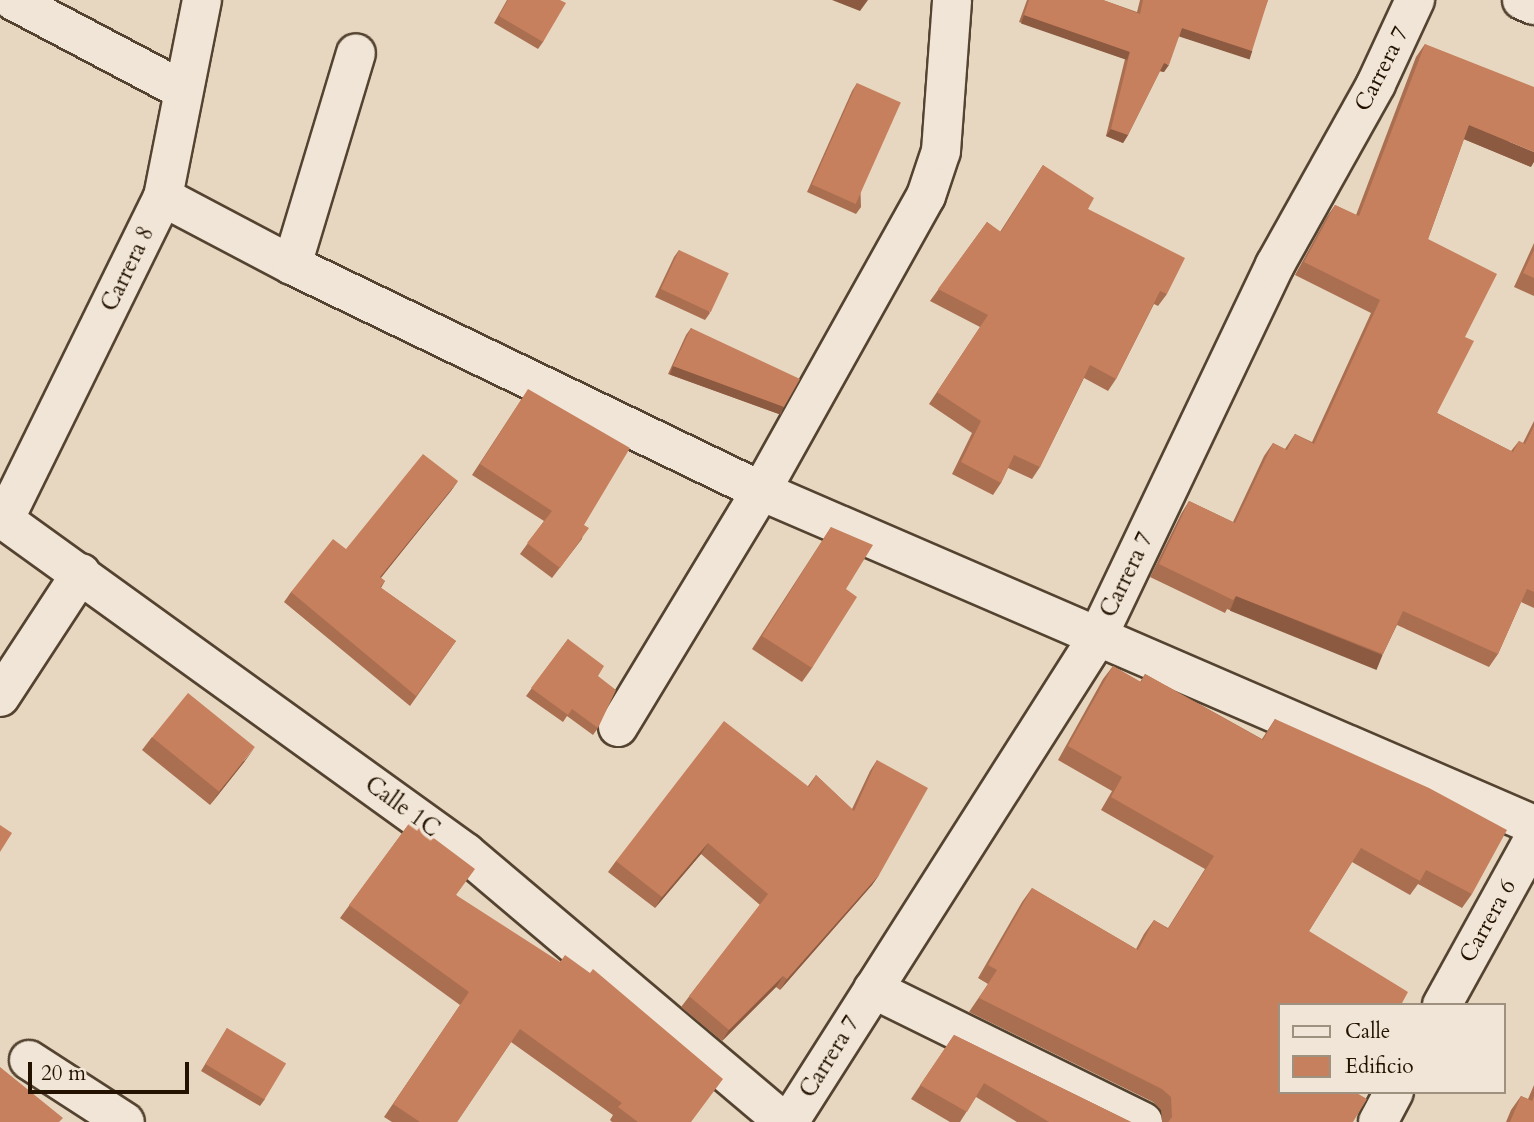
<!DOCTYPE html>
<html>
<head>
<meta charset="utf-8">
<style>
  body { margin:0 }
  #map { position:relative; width:1534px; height:1122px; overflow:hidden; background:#e8d7c0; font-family:Cardo,serif }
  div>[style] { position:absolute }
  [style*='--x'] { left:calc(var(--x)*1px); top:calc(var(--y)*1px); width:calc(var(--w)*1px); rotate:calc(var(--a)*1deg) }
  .roads { filter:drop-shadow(2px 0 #544330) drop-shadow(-2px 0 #544330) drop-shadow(0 2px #544330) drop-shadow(0 -2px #544330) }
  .minor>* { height:38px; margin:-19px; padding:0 19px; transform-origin:19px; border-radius:19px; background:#f0e5d6 }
  .wall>* { inset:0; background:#aa6e50 }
  .shaded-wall>* { inset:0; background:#8b5a41; transform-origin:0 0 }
  .building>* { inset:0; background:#c6805d; transform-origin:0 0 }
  span { translate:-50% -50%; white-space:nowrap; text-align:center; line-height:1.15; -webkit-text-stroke:7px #f0e5d6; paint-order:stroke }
  .street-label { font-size:23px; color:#231200 }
  .legend { position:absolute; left:1278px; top:1003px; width:228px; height:91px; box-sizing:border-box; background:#f0e5d6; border:2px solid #9e9180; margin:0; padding:9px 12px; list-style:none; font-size:21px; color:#231200 }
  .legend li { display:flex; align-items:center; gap:14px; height:35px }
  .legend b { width:35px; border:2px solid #9e9180 }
  .scale { position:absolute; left:28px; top:1062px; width:161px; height:32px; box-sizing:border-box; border:4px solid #231200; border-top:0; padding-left:9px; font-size:21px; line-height:24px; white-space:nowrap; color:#231200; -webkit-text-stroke:5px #f0e5d6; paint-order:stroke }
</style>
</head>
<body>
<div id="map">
  <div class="roads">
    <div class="minor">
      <i style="--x:12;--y:0;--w:193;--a:27.8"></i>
      <i style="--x:1522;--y:0;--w:13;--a:23"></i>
      <i style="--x:163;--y:197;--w:146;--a:27.8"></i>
      <i style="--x:292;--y:265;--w:521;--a:25.73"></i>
      <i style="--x:761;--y:491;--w:842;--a:23.37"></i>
      <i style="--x:292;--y:265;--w:221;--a:-73.2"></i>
      <i style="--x:0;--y:517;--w:575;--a:35.79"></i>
      <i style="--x:466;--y:853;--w:417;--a:40.2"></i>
      <i style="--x:4;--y:520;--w:360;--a:-63.8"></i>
      <i style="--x:163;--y:197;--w:201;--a:-78.8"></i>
      <i style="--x:0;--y:697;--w:148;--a:-56.8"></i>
      <i style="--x:618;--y:727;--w:276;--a:-58.8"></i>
      <i style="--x:761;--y:491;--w:338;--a:-60.8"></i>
      <i style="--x:926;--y:196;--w:47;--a:-71.6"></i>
      <i style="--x:941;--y:151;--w:151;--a:-85.8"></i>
      <i style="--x:873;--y:989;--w:301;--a:26.2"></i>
      <i style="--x:1442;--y:1005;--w:191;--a:-61.1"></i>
      <i style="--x:29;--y:1060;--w:114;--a:32.9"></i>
      <i style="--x:789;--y:1122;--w:574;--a:-57.53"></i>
      <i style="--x:1097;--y:638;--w:413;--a:-64.5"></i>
      <i style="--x:1275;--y:265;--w:207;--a:-60.8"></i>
      <i style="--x:1376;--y:84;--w:93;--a:-65.1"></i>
      <i style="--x:1378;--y:1122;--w:34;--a:-62"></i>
    </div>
  </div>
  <div class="wall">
    <i style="clip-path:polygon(507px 0,560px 0,543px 42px,538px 49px,494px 23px)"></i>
    <i style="clip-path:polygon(1027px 0,1103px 0,1137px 12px,1140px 0,1268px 0,1247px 58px,1179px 36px,1164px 72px,1160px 71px,1128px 135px,1123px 143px,1106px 136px,1125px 59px,1019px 22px)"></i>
    <i style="clip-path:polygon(1425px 44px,1531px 167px,1464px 139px,1428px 239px,1465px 337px,1437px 413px,1511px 451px,1519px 441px,1523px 443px,1534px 421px,1534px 608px,1521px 602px,1498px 654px,1489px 667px,1397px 625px,1383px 654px,1374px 666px,1227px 609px,1225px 613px,1150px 577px,1181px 514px,1189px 501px,1233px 522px,1264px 456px,1273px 443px,1285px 449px,1295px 434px,1312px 442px,1371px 313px,1295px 275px,1326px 218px,1335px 205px,1356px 215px,1416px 57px)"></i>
    <i style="clip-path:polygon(857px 83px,861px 207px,856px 214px,807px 192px,852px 91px)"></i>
    <i style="clip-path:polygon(1043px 165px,1088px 209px,1167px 294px,1158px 306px,1154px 304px,1116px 379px,1108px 391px,1084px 378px,1040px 467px,1032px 479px,1008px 468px,1001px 483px,993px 495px,952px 474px,972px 433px,929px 404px,980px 327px,930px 301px,987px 222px,1000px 232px)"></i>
    <i style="clip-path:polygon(1534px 243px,1534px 296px,1514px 287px)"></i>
    <i style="clip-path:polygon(679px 250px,710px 313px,705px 320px,655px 297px,674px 257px)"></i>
    <i style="clip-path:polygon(691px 328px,784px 407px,779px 414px,668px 374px,686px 335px)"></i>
    <i style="clip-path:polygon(521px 400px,584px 525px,582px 539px,552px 578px,520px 554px,544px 521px,472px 475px)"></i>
    <i style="clip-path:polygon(458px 481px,381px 578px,385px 581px,381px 588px,456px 641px,410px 706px,284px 602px,291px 592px)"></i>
    <i style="clip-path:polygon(831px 527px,846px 589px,812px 668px,802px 682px,752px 649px)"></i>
    <i style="clip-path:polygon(568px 639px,598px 676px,598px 728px,593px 735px,567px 716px,563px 722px,526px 696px)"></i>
    <i style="clip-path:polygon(1113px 666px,1140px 682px,1145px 674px,1262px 739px,1275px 719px,1472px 894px,1462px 908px,1418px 884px,1410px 895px,1352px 862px,1309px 931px,1280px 1005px,1353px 1122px,1162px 1122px,1161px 1110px,1153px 1102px,969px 1012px,988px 984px,978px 978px,1022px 902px,1032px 888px,1136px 949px,1144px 934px,1154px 920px,1168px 928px,1205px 869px,1101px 810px,1112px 791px,1058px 760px,1103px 679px)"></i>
    <i style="clip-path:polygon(152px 737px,245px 761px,210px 805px,142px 750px)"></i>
    <i style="clip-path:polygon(877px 760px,879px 875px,872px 885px,780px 990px,776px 987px,722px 1041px,681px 1007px,760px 905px,701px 854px,655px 908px,608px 872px,616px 861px,808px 786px,816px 775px,852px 809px,870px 771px)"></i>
    <i style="clip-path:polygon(411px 821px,456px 895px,691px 1122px,612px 1122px,610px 1120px,613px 1115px,511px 1042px,457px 1122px,392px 1122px,384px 1117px,460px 1005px,340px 918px)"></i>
    <i style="clip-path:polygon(227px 1028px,265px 1099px,260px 1106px,201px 1071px)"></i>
    <i style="clip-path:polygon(954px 1035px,1131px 1122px,1017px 1122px,976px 1097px,960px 1122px,950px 1122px,911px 1099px)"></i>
    <i style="clip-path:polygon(1534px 1085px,1534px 1122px,1506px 1122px,1511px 1110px,1521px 1096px,1528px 1099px)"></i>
  </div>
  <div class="shaded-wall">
    <i style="clip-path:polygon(832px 0,868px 0,860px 11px)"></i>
    <i style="left:1024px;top:15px;width:112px;height:9px;rotate:19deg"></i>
    <i style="left:1182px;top:28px;width:74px;height:9px;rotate:18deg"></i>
    <i style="clip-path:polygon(1164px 63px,1169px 65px,1164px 72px,1159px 71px)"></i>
    <i style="clip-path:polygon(1469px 125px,1534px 152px,1534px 162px,1531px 167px,1461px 138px)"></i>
    <i style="clip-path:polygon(1111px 129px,1128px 135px,1123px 143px,1106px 136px)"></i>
    <i style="left:673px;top:366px;width:118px;height:9px;rotate:20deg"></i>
    <i style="clip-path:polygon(458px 481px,451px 491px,373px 587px,380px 577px)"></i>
    <i style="left:1236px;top:596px;width:158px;height:16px;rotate:22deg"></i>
    <i style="clip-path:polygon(255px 747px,245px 761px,210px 805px,220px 791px)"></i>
    <i style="clip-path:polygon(708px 843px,701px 854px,655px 908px,662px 897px)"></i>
    <i style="clip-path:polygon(879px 875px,872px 885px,780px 990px,787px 979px)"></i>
    <i style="clip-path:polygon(783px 976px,776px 987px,722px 1041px,729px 1030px)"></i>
  </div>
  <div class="building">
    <i style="clip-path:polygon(508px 0,560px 0,566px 3px,543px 42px,499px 16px)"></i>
    <i style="clip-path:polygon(1029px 0,1103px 0,1140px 14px,1143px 0,1268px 0,1252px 51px,1182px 28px,1169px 65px,1164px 63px,1128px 135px,1111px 129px,1130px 52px,1024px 15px)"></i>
    <i style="clip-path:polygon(1425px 44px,1534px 87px,1534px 152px,1469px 125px,1428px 239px,1497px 274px,1465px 337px,1474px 341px,1437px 413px,1513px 452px,1519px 441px,1525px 444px,1534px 426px,1534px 592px,1527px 589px,1498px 654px,1403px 611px,1383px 654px,1236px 596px,1233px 600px,1159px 564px,1189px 501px,1235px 523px,1273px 443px,1287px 450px,1295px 434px,1314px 444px,1380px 300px,1304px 262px,1335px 205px,1359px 216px)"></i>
    <i style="left:857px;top:83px;width:48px;height:111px;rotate:24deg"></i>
    <i style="clip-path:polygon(1043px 165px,1094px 198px,1088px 209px,1185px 258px,1167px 294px,1160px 291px,1116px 379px,1090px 365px,1040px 467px,1014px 455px,1001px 483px,961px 462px,981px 421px,937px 392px,988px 315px,938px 289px,987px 222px,1001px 232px)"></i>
    <i style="left:679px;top:250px;width:55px;height:43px;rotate:25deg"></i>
    <i style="clip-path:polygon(1534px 250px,1534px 278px,1523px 273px)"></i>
    <i style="clip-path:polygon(691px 328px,800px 379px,784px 407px,673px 366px)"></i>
    <i style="clip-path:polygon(528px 389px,630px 448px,584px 525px,589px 528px,560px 568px,527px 543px,552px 511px,480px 464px)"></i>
    <i style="clip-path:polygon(423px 454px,458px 481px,380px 577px,385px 581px,380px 587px,456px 641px,416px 696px,291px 592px,333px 539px,346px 549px)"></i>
    <i style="clip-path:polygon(831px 527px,873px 545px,846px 589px,857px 597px,812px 668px,762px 636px)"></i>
    <i style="clip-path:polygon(568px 639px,604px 666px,598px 676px,616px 690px,598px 728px,572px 709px,568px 715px,531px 688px)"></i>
    <i style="clip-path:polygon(1113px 666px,1141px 682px,1145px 674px,1263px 740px,1275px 719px,1429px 788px,1507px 830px,1472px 894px,1426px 870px,1420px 881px,1361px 848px,1309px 931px,1408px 992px,1401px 1005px,1280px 1005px,1280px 1092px,1355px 1092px,1367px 1099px,1353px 1122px,1168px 1122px,1172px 1117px,1171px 1097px,1162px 1089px,979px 998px,997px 970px,988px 965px,1032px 888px,1138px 950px,1154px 920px,1168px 929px,1214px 856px,1111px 797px,1122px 777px,1068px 746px)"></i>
    <i style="left:188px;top:693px;width:86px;height:57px;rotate:39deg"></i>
    <i style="clip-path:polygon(724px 721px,809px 787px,816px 775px,854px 811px,877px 760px,928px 788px,879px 875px,787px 979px,783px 976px,729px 1030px,689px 996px,768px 894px,708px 843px,662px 897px,616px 861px)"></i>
    <i style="clip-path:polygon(411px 821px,475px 869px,456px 895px,560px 962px,565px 955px,590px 973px,593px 969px,723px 1079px,691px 1122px,638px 1122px,618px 1107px,622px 1103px,520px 1029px,457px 1122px,420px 1122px,393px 1104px,469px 992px,349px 905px)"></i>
    <i style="clip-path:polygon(0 825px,12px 833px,0 852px)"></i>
    <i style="left:227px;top:1028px;width:69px;height:42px;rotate:31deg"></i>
    <i style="clip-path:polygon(954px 1035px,1131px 1122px,1049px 1122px,984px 1083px,967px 1112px,920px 1085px)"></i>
    <i style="clip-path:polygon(0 1067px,63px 1118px,59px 1122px,0 1122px)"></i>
    <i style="clip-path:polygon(1521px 1096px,1532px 1101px,1534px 1096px,1534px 1122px,1510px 1122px)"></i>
  </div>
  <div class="street-label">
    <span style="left:1382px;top:69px;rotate:-63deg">Carrera 7</span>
    <span style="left:128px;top:269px;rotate:-64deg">Carrera 8</span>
    <span style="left:1127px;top:575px;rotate:-64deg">Carrera 7</span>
    <span style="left:402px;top:807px;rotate:36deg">Calle 1C</span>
    <span style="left:1488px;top:921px;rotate:-61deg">Carrera 6</span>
    <span style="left:830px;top:1057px;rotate:-58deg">Carrera 7</span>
  </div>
  <ul class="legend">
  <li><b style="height:9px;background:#f0e5d6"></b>Calle</li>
  <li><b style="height:19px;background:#c6805d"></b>Edificio</li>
  </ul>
  <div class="scale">20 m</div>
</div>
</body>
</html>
